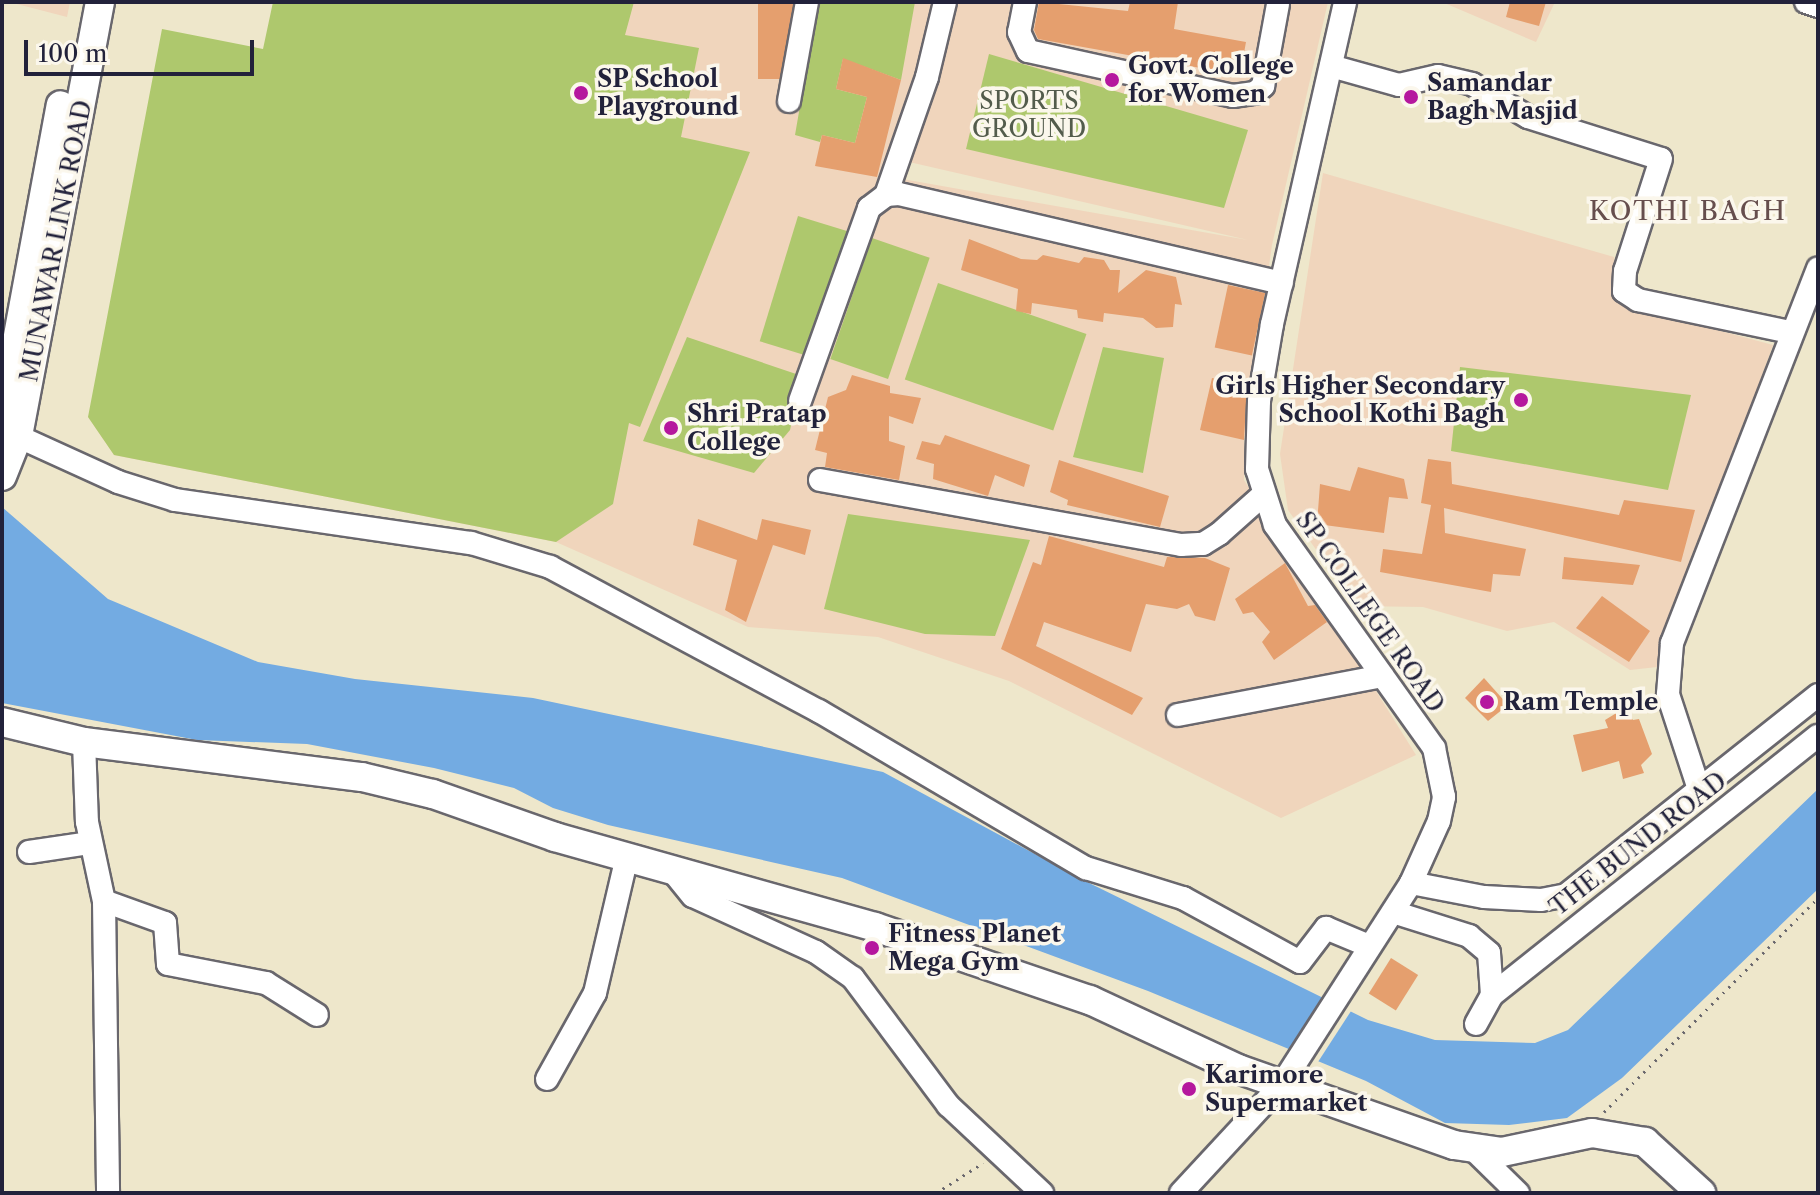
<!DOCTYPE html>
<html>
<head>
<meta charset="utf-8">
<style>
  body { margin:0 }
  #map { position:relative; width:1820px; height:1195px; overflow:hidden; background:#eee7cb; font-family:"Libre Caslon Text",serif }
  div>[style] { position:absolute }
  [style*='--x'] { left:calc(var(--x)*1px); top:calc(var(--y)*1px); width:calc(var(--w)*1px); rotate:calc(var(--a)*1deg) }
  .built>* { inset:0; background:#f0d5bc }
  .green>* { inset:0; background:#aec86d; transform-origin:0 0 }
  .water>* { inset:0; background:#73abe2 }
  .pier>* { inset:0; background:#eee7cb }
  .building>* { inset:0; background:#e59f6e; transform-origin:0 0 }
  .path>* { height:3px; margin-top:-1.5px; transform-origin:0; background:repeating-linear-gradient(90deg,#69676d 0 2px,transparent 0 8px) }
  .roads { filter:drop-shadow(2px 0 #69676d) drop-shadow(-2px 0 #69676d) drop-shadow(0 2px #69676d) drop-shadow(0 -2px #69676d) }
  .minor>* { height:22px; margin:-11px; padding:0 11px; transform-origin:11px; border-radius:11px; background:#fff }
  .major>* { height:28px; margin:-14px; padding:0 14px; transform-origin:14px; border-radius:14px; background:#fff }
  .dots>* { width:22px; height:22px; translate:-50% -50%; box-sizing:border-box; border:4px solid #fbf7ec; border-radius:50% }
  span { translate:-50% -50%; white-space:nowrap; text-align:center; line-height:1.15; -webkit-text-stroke:7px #fbf7ec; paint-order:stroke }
  .poi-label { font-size:24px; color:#22223b; font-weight:700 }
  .left { translate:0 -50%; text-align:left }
  .right { translate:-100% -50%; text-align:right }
  .park-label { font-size:24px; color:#535c4c }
  .street-label { font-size:24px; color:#22223b }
  .neighbourhood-label { font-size:26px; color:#664e4d; letter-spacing:2px }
  .frame { position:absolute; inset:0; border:4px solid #22223b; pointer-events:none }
  .scale { position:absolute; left:24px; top:40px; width:230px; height:36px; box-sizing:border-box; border:4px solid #22223b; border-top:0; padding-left:10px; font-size:24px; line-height:28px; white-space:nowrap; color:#22223b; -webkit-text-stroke:6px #fbf7ec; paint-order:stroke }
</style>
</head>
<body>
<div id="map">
  <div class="built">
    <i style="clip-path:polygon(9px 2px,70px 2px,67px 17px)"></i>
    <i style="clip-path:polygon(evenodd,273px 2px,1328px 2px,1272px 245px,1244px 440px,1244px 480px,1416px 755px,1281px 818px,1009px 681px,878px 637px,748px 627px,556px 542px,114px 455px,88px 417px,314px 61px,273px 2px,896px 159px,1248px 240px,880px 175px,896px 159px)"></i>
    <i style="clip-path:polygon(1442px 2px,1555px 2px,1536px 42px)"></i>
    <i style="clip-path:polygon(1323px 173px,1614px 257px,1620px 304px,1773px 345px,1657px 667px,1630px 670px,1554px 622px,1507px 631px,1423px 607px,1356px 606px,1288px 510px,1280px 454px)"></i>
  </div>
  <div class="green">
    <i style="clip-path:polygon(273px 2px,634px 2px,625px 35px,699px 48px,681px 137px,750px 152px,640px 427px,629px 423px,613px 504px,556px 542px,114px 455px,88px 417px,162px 29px,263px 49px)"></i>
    <i style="clip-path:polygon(818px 2px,915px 2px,901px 80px,843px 59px,836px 89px,867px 97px,855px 143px,822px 135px,820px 142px,795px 135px)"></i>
    <i style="clip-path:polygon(989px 54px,1248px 130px,1224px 208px,966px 149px)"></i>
    <i style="left:798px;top:216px;width:57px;height:131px;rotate:17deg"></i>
    <i style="left:872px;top:238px;width:61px;height:128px;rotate:19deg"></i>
    <i style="left:938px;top:283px;width:157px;height:102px;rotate:19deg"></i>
    <i style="clip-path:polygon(687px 337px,802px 376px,790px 430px,754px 473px,643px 441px)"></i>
    <i style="clip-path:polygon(1103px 347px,1164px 358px,1143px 473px,1073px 457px)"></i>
    <i style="clip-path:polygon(1460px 367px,1691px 395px,1668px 490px,1451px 451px)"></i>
    <i style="clip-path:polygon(848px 514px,1030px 540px,995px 636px,925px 634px,824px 609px)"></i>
  </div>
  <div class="water">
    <i style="clip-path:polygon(2px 507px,108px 599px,258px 662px,355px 679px,533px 698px,883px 772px,1081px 879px,1368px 1020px,1435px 1040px,1535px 1043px,1568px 1030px,1818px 789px,1818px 889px,1622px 1078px,1567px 1118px,1509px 1125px,1445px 1123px,1366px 1081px,1148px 991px,842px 878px,608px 825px,553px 808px,514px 788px,434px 768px,307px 744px,197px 740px,2px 703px)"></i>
  </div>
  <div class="pier">
    <i style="clip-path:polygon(1329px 996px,1353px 1008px,1316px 1065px,1291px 1056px)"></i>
  </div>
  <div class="building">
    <i style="left:758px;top:2px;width:35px;height:77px"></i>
    <i style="clip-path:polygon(1039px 2px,1128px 11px,1130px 2px,1178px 2px,1174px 29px,1246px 42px,1240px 75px,1038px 39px,1034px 30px)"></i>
    <i style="clip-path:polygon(1510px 2px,1546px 2px,1539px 26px,1506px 17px)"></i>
    <i style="clip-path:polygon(843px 58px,901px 80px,877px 177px,815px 166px,822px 135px,855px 143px,867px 97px,836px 89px)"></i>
    <i style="clip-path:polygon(969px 239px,1021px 259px,1037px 260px,1043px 255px,1079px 263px,1084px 257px,1104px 260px,1110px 270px,1120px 270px,1118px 293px,1146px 270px,1176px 277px,1182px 305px,1175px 304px,1173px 327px,1156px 328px,1143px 318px,1104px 313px,1103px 322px,1078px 318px,1077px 310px,1032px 303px,1031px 314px,1016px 311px,1018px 289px,961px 270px)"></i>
    <i style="left:1228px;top:285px;width:38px;height:64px;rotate:12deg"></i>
    <i style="clip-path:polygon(852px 375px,890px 386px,890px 393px,921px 398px,913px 424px,889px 416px,889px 441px,905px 446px,899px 480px,825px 467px,827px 453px,815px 450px,828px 397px,846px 390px)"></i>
    <i style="clip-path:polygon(1212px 378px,1247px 387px,1244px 440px,1200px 430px)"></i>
    <i style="clip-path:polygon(945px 435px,1030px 465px,1024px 487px,995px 475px,988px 496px,933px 479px,934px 464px,916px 459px,922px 441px,940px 445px)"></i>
    <i style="clip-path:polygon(1428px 459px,1451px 462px,1452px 484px,1619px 515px,1624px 500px,1695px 510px,1681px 562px,1444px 508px,1445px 533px,1526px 549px,1520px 576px,1493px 574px,1491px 592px,1380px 572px,1383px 549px,1422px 554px,1431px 505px,1421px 503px)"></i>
    <i style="clip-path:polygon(1059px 460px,1169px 496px,1160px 527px,1067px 505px,1068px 500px,1050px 492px)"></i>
    <i style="clip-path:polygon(1358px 467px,1404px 479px,1408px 499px,1389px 497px,1384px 533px,1317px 524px,1320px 484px,1350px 491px)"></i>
    <i style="clip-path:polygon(698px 519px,757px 540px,762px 519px,811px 530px,805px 555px,773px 545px,746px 622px,725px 610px,737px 560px,693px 545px)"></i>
    <i style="clip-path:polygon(1049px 536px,1164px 567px,1167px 557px,1205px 558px,1230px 568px,1215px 621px,1195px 616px,1189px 604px,1177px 609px,1146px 604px,1131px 652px,1044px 622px,1036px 646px,1143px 698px,1132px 715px,1001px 649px,1033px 562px,1041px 565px)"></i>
    <i style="clip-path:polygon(1564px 557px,1573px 558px,1640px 565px,1633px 585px,1562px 579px)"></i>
    <i style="clip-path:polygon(1285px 563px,1308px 606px,1315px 605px,1327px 622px,1274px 660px,1262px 642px,1270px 632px,1253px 612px,1243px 614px,1235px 599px)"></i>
    <i style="clip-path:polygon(1602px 596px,1650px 631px,1629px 662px,1576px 628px)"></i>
    <i style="clip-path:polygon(1484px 678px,1508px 705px,1488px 721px,1465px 698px)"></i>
    <i style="clip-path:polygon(1623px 709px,1633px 720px,1639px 719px,1652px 754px,1641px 765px,1644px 773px,1623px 779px,1619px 761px,1582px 772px,1573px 735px,1608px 728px,1605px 720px)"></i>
    <i style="left:1391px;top:958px;width:32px;height:42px;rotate:32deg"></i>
  </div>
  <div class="path">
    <i style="--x:1604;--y:1112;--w:303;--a:-45"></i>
    <i style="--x:936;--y:1193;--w:56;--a:-32.6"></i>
  </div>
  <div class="roads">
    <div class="minor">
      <i style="--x:1025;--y:2;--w:31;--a:101"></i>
      <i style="--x:1019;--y:32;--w:21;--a:65"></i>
      <i style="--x:1028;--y:51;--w:210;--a:12.4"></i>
      <i style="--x:1233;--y:96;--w:22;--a:-8"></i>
      <i style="--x:1255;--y:93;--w:11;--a:-41"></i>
      <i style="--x:1263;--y:86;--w:83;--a:-79.6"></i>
      <i style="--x:1806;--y:2;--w:13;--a:18"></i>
      <i style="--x:1331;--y:66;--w:71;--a:15.6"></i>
      <i style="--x:1399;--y:85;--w:40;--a:-13"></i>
      <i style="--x:1438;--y:76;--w:35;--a:13"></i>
      <i style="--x:1472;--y:84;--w:65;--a:30.5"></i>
      <i style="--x:1528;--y:117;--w:139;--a:17.5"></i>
      <i style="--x:1661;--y:159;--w:118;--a:107.8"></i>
      <i style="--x:1625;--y:271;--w:20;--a:93"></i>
      <i style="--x:1624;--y:291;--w:17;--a:33"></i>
      <i style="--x:1638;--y:300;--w:155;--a:11.9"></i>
      <i style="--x:789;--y:101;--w:101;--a:-79.7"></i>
      <i style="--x:886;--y:195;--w:125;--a:-70.8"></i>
      <i style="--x:927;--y:77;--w:77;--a:-76.5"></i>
      <i style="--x:800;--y:401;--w:205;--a:-70.3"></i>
      <i style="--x:869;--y:208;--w:21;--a:-37"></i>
      <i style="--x:886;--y:195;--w:13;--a:-4"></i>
      <i style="--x:899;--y:194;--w:393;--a:13.1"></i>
      <i style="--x:4;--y:430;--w:125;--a:24.5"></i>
      <i style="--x:118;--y:482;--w:60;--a:17.5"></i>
      <i style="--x:175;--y:500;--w:299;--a:8.3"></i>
      <i style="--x:471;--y:543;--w:83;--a:16.9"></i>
      <i style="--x:550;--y:567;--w:305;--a:28.2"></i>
      <i style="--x:819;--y:711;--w:310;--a:30.5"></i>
      <i style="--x:1086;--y:868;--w:102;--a:17.2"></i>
      <i style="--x:1183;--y:898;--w:133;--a:28.7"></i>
      <i style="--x:1300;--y:962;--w:43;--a:-52.6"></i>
      <i style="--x:1326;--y:928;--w:47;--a:22.7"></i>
      <i style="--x:820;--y:480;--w:367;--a:10.2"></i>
      <i style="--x:1181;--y:545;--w:22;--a:-3"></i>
      <i style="--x:1203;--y:544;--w:19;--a:-32"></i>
      <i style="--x:1219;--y:534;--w:59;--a:-41.6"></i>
      <i style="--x:1178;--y:715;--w:208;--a:-10.8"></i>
      <i style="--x:84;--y:742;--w:80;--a:87.9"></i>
      <i style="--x:87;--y:822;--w:81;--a:77.9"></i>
      <i style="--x:104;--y:901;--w:292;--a:89.2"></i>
      <i style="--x:1698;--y:786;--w:97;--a:-108.1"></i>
      <i style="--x:1668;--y:694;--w:51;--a:-85.5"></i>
      <i style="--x:1672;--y:643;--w:402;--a:-68.7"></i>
      <i style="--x:29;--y:852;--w:62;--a:-8.4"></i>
      <i style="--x:670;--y:868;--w:36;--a:51"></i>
      <i style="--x:693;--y:896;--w:135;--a:24.5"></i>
      <i style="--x:816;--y:952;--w:45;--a:35.1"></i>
      <i style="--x:853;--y:978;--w:159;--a:53.2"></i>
      <i style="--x:948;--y:1105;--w:129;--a:43.1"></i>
      <i style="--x:1411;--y:883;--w:74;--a:10.9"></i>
      <i style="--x:1484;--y:897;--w:57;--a:3"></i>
      <i style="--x:1541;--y:900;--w:25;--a:-11"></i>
      <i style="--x:1566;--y:895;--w:322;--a:-38.4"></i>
      <i style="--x:104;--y:901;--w:65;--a:19.8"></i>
      <i style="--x:165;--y:923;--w:41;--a:85.8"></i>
      <i style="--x:168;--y:964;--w:100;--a:11"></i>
      <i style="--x:266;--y:983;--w:60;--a:32.1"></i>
      <i style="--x:1393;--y:912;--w:80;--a:17.5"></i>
      <i style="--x:1469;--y:936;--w:26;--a:40"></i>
      <i style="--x:1489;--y:953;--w:42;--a:85.9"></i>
      <i style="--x:1492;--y:995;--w:33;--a:119"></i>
      <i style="--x:1492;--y:995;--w:416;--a:-38.5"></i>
      <i style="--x:547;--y:1079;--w:98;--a:-60.8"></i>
      <i style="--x:595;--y:993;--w:140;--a:-76.8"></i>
      <i style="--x:1473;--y:1149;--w:63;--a:44.4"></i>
      <i style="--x:1181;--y:1193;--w:149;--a:-47.2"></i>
      <i style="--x:1282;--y:1084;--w:239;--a:-57.3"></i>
      <i style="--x:1411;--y:883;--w:68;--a:-65.7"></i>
      <i style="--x:1439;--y:821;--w:25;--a:-78"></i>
      <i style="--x:1444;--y:797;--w:50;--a:-101.5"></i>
      <i style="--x:1434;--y:748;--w:274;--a:-125.5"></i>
      <i style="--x:1275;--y:525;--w:59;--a:-107.8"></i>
      <i style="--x:1257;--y:469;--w:68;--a:-88.3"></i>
      <i style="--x:1259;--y:401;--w:78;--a:-80.4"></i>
      <i style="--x:1272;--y:324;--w:330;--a:-77.2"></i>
    </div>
    <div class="major">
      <i style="--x:2;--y:422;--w:322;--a:-79.5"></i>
      <i style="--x:2;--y:476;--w:43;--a:-68.2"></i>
      <i style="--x:18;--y:436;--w:442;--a:-79.3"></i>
      <i style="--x:2;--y:722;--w:84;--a:13.7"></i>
      <i style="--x:84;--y:742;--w:280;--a:7.2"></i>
      <i style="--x:362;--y:777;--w:73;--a:13.5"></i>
      <i style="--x:433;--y:794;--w:129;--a:19.4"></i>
      <i style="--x:555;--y:837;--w:332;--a:15.7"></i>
      <i style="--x:875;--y:927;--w:227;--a:18.8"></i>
      <i style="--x:1090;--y:1000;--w:163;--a:25"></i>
      <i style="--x:1238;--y:1069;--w:229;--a:19.4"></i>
      <i style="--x:1454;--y:1145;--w:49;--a:8.3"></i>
      <i style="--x:1502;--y:1152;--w:92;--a:-11.9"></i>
      <i style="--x:1592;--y:1133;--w:54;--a:9.6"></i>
      <i style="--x:1645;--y:1142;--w:76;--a:42.3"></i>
    </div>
  </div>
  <div class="dots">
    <i style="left:1112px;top:80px;background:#b5179e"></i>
    <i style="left:581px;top:93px;background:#b5179e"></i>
    <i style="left:1411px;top:97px;background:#b5179e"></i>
    <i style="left:1521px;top:400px;background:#b5179e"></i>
    <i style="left:671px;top:428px;background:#b5179e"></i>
    <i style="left:1487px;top:702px;background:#b5179e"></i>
    <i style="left:872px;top:948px;background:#b5179e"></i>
    <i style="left:1189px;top:1089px;background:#b5179e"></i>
  </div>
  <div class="poi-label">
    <span class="left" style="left:1128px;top:80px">Govt. College<br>for Women</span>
    <span class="left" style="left:597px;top:93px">SP School<br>Playground</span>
    <span class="left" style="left:1427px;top:97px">Samandar<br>Bagh Masjid</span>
    <span class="right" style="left:1505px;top:400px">Girls Higher Secondary<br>School Kothi Bagh</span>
    <span class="left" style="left:687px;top:428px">Shri Pratap<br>College</span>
    <span class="left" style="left:1503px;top:702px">Ram Temple</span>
    <span class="left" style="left:888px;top:948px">Fitness Planet<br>Mega Gym</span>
    <span class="left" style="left:1205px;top:1089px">Karimore<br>Supermarket</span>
  </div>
  <div class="park-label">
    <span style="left:1029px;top:115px">SPORTS<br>GROUND</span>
  </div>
  <div class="street-label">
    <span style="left:56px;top:241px;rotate:-79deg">MUNAWAR LINK ROAD</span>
    <span style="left:1370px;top:612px;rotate:55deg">SP COLLEGE ROAD</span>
    <span style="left:1638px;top:844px;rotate:-38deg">THE BUND ROAD</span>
  </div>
  <div class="neighbourhood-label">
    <span style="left:1688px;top:212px">KOTHI BAGH</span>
  </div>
  <div class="frame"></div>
  <div class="scale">100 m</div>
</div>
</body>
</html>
